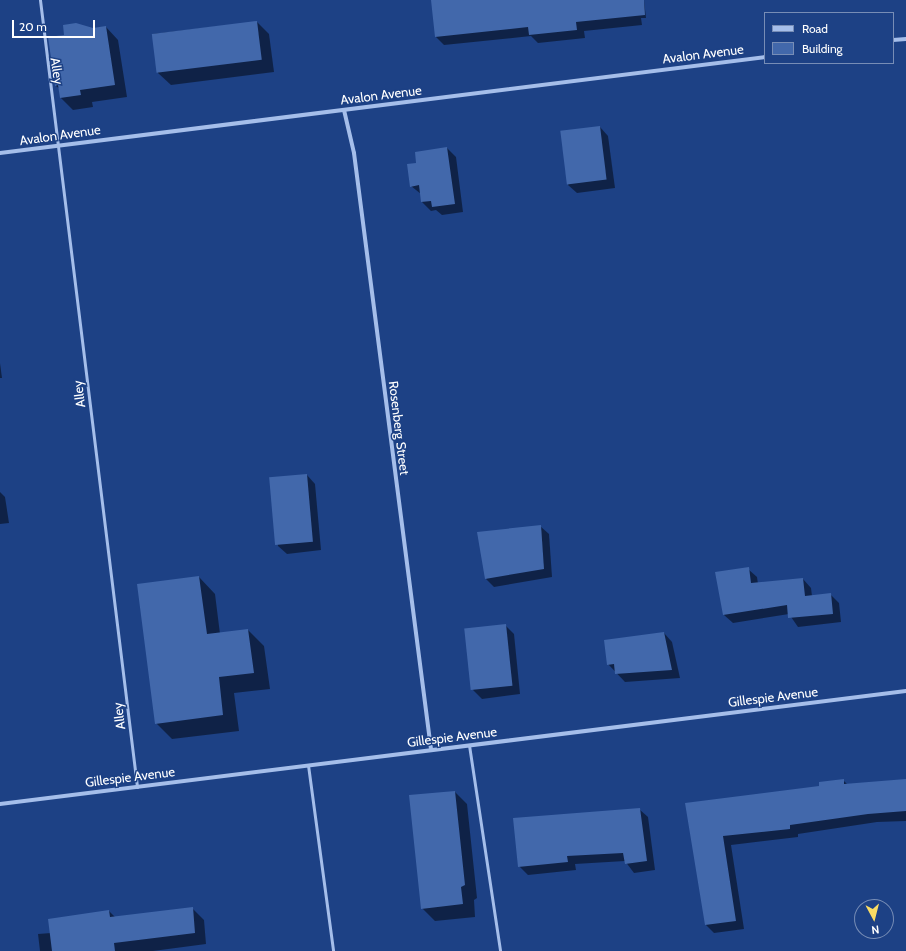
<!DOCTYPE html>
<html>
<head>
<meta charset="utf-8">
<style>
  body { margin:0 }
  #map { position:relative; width:906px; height:951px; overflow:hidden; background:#1d4185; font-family:Cabin,sans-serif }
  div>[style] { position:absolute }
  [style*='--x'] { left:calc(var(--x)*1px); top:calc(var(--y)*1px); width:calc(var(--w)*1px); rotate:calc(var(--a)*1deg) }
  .shadow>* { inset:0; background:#0007 }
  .building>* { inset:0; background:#4268ab; transform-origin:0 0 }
  .service>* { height:3px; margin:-1.5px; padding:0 1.5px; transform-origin:1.5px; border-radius:1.5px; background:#a5beea }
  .minor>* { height:4px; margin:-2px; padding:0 2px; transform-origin:2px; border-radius:2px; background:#a5beea }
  span { translate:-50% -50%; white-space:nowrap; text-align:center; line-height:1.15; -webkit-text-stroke:3px #1d4185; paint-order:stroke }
  .street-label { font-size:13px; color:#fff }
  .legend { position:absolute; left:764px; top:12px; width:130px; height:52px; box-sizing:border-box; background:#1d4185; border:1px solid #778db6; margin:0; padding:5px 7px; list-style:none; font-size:12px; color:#fff }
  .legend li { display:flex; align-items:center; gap:8px; height:20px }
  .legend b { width:20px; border:1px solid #778db6 }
  .north { position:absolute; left:854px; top:899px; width:40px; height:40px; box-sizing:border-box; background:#1d4185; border:1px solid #778db6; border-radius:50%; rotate:173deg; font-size:11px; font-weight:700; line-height:16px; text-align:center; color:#fff }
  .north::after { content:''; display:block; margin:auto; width:14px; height:18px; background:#fadc63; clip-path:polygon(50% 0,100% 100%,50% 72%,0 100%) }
  .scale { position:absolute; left:12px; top:20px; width:83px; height:18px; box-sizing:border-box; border:2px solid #fff; border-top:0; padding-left:5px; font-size:12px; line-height:14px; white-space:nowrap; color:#fff; -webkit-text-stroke:3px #1d4185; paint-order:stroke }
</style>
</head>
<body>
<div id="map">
  <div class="shadow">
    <i style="clip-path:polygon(432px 0,644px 0,646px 18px,641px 18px,642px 25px,584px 31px,585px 38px,538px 43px,531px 36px,444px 45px,436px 37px)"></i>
    <i style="clip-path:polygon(257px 22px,269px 34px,274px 72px,171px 85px,158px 73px,153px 34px)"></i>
    <i style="clip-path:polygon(106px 27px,118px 40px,127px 97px,92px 102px,93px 107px,73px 110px,60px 97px,60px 89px,56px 86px,49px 38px)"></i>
    <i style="clip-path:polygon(600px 127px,608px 136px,615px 188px,577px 193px,568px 185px)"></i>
    <i style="clip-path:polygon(447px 148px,456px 157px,463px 212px,442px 215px,436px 210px,431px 211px,422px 202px,421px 194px,411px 186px,417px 164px)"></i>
    <i style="clip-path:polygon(0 363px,2px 378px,0 378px)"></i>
    <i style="clip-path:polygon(307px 475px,315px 484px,321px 550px,287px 554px,278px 546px,270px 480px)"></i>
    <i style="clip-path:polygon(0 492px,5px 497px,9px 523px,0 524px)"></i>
    <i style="clip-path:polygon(540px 526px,549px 534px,552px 577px,494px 587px,486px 579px)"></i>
    <i style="clip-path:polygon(748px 569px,757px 577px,758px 584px,803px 579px,811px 588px,812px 596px,830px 594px,839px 603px,841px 622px,798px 627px,789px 614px,733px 623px,724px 615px,716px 573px)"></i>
    <i style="clip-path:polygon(199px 577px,215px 594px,220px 634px,248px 630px,264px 646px,270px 689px,234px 693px,239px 731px,172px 739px,156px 723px)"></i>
    <i style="clip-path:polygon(505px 625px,514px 634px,520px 694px,482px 699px,473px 690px)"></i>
    <i style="clip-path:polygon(664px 633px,672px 642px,680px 678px,625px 682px,608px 664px)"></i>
    <i style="clip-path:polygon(843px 780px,848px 785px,906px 780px,906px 821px,877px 822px,798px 834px,798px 837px,731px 845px,744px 929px,714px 933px,706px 925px,686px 804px,820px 787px)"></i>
    <i style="clip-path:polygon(455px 792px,467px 804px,477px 898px,474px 900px,475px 917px,435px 921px,422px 908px)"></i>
    <i style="clip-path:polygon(639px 809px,648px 817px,655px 870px,634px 873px,625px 861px,575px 864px,576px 870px,528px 875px,519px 866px)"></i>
    <i style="clip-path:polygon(192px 908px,204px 920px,206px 944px,153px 951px,40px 951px,38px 934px,51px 933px,109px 911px,116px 918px)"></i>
  </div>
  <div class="building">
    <i style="clip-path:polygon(431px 0,644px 0,645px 15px,576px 22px,577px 30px,529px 35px,528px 27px,435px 37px)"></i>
    <i style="left:257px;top:21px;width:39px;height:106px;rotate:83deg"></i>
    <i style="clip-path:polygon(76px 23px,93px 28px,106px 26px,115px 85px,80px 90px,81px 95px,60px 98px,58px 85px,55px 86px,48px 37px,64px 35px,63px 25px)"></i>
    <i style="left:600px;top:126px;width:54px;height:40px;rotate:83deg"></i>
    <i style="clip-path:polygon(447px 147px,455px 204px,432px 207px,431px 201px,421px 202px,419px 185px,410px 187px,407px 164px,416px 163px,415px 152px)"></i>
    <i style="left:307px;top:474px;width:68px;height:38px;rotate:85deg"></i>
    <i style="clip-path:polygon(541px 525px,544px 569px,485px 579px,477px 532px)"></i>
    <i style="clip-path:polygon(749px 567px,751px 583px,803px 578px,805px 596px,831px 593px,833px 614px,788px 618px,787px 605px,723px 615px,715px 572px)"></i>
    <i style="clip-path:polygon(199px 576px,207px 634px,248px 629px,254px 673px,219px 677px,223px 715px,155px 724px,137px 584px)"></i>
    <i style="left:506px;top:624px;width:62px;height:42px;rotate:84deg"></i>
    <i style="clip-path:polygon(664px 632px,672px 670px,615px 674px,614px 664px,607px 665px,604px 640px)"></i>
    <i style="clip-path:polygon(844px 779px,844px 784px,906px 779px,906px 811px,868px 814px,790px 825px,790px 829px,723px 836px,736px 921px,705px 925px,685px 803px,819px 786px,819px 782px)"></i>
    <i style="clip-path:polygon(455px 791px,465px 885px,461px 887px,463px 904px,421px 909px,409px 795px)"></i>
    <i style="clip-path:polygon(640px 808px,647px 861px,625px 864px,623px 853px,567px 856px,568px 862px,518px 867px,513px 818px)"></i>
    <i style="clip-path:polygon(193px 907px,195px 933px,114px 943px,115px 951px,52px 951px,48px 919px,109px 910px,110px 917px)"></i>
  </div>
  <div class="service">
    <i style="--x:40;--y:0;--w:793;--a:82.97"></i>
    <i style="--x:469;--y:745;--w:208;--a:81.4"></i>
    <i style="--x:308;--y:765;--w:188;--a:82.3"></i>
  </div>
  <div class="minor">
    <i style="--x:893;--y:40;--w:13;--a:-4"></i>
    <i style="--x:344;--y:110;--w:44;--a:76.9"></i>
    <i style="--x:354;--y:153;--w:601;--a:82.64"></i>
    <i style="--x:0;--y:153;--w:771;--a:-7.15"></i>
    <i style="--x:0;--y:804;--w:913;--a:-7.11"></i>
  </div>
  <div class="street-label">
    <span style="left:703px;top:54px;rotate:-7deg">Avalon Avenue</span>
    <span style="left:57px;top:71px;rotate:82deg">Alley</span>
    <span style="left:381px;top:95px;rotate:-7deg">Avalon Avenue</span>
    <span style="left:60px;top:135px;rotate:-8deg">Avalon Avenue</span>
    <span style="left:79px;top:394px;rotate:-97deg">Alley</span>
    <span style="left:399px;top:428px;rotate:83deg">Rosenberg Street</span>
    <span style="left:773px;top:697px;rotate:-7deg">Gillespie Avenue</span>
    <span style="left:119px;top:716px;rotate:-97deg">Alley</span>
    <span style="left:452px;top:737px;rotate:-7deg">Gillespie Avenue</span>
    <span style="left:130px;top:777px;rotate:-7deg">Gillespie Avenue</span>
  </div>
  <ul class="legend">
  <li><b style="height:5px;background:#a5beea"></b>Road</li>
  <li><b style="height:11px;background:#4268ab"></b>Building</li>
  </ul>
  <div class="north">N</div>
  <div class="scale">20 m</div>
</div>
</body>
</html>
